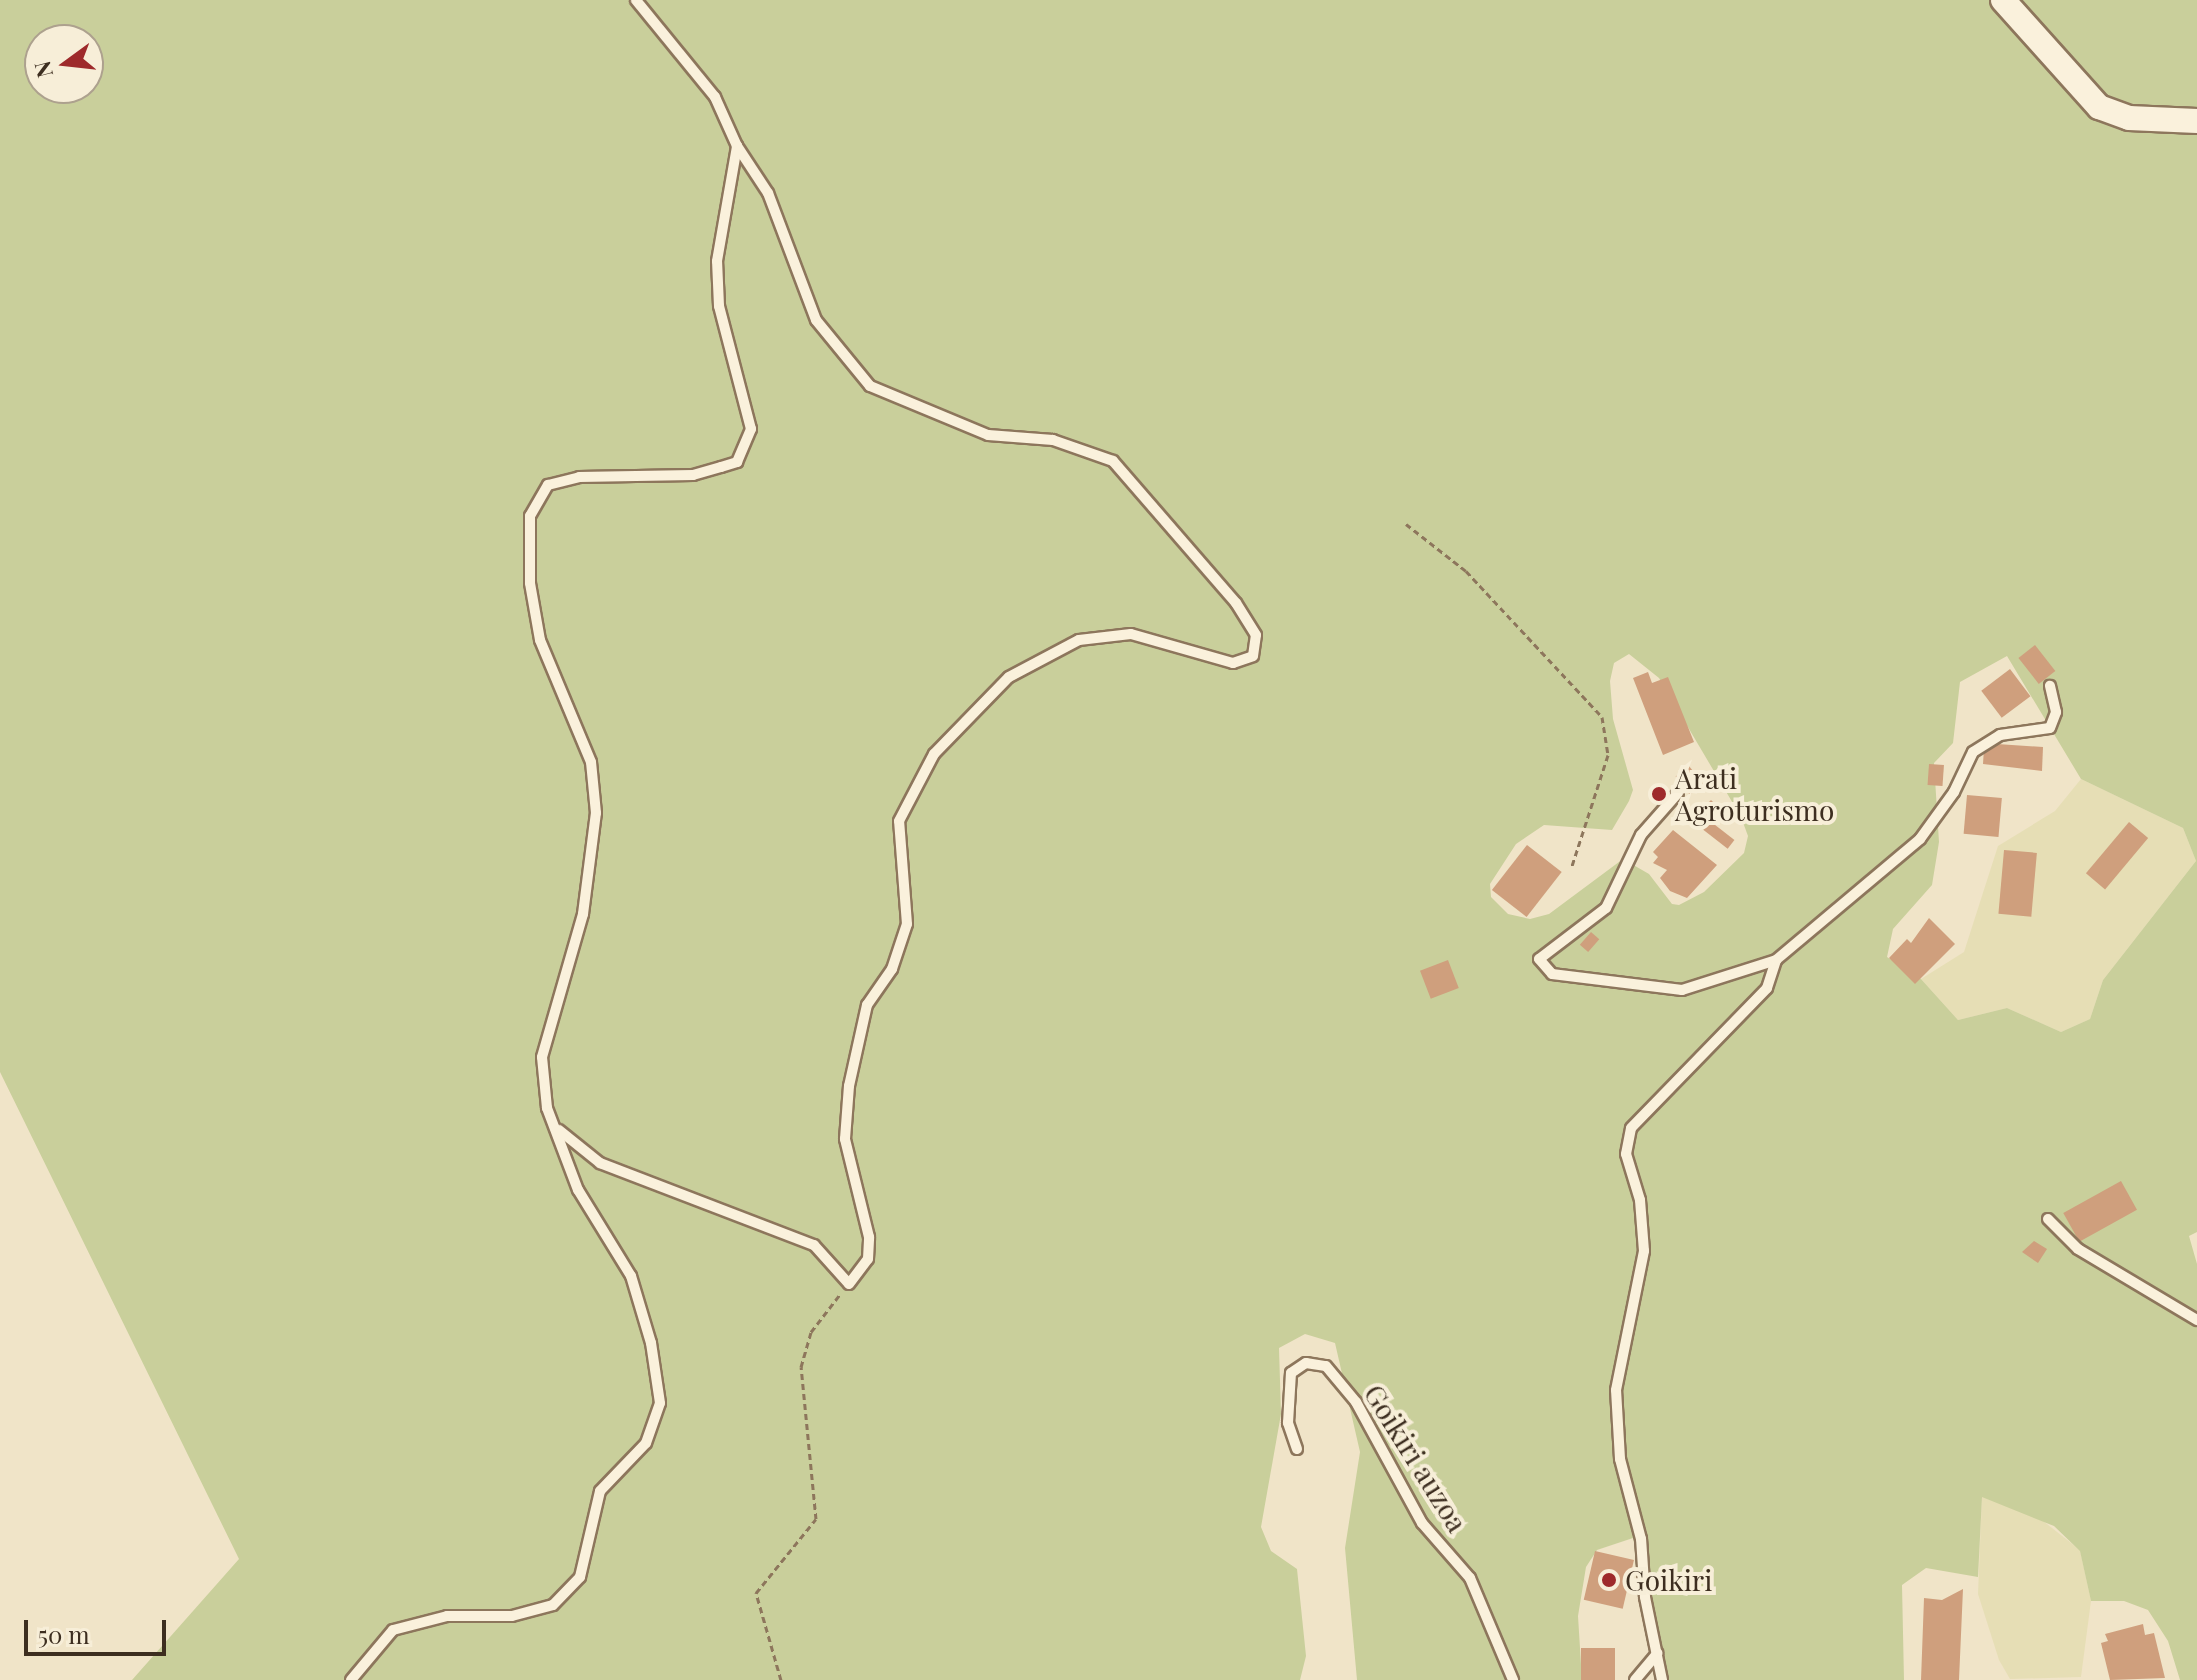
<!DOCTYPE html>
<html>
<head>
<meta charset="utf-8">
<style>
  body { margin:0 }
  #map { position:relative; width:2197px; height:1680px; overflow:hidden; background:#f0e4c8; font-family:"Playfair Display",serif }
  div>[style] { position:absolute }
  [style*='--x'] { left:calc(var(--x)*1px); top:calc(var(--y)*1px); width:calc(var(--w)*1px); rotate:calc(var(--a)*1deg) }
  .farmland>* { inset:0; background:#e6deb5 }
  .green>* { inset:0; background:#c9cf9b }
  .building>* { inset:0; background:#cf9f7d; transform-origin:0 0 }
  .path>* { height:3px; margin-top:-1.5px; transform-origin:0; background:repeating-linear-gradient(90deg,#8d765c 0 6px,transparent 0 10px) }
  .roads { filter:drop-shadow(2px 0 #8d765c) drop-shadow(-2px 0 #8d765c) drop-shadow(0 2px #8d765c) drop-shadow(0 -2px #8d765c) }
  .service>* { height:10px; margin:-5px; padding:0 5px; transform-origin:5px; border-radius:5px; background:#faf1dc }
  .tertiary>* { height:24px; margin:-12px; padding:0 12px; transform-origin:12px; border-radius:12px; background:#faf1dc }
  .dots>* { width:22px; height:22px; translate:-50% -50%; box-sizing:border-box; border:4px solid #f7eed8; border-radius:50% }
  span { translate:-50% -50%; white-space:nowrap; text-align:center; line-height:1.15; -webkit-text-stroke:8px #f7eed8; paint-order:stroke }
  .poi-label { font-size:28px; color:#3d2e20 }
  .left { translate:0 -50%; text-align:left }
  .street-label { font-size:28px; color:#3d2e20 }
  .north { position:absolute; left:24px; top:24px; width:80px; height:80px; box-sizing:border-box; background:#f7eed8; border:2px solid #ada18e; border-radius:50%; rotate:255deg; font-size:22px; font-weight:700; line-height:32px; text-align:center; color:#3d2e20 }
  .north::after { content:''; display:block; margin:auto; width:28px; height:36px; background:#9e2a2b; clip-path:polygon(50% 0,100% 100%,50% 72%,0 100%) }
  .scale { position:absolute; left:24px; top:1620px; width:142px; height:36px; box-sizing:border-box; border:4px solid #3d2e20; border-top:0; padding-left:10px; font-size:24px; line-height:28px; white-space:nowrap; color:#3d2e20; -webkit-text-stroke:6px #f7eed8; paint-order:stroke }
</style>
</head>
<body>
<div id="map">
  <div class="farmland">
    <i style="clip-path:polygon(2081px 779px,2183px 828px,2196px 861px,2103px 980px,2090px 1019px,2061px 1032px,2007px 1008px,1958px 1020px,1921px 979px,1964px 952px,1998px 846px,2055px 811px)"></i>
    <i style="clip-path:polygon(1982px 1496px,2038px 1517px,2080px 1550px,2091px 1601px,2081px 1677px,2010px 1679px,1999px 1660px,1978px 1594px)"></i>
  </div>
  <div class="green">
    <i style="clip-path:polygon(evenodd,0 0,2197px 0,2197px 1232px,2189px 1236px,2197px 1264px,2197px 1680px,2180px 1680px,2168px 1641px,2148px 1610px,2124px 1601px,2091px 1601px,2080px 1551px,2054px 1526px,1982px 1497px,1978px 1577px,1926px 1568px,1902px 1585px,1904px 1680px,1662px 1680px,1633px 1538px,1597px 1550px,1586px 1567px,1578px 1616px,1582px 1680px,1357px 1680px,1345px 1548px,1360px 1452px,1335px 1343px,1305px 1334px,1279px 1348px,1281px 1414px,1261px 1527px,1271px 1551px,1297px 1569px,1306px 1656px,1300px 1680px,132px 1680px,239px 1559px,0 1072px,0 0,40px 40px,88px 40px,88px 88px,40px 88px,40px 40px,0 0,1629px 654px,1659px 678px,1741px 817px,1748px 836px,1744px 853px,1704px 892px,1679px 905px,1672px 904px,1649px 874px,1623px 859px,1549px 914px,1530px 919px,1508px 914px,1491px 897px,1490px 884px,1516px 844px,1544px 825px,1612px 830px,1629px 801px,1633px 790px,1613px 719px,1610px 681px,1614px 663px,1629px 654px,0 0,2007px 656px,2081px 779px,2183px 828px,2196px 861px,2103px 980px,2090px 1019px,2061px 1032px,2007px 1008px,1958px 1020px,1921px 979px,1887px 957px,1893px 929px,1932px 885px,1939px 842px,1934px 763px,1953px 743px,1960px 682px,2007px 656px)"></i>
  </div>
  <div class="building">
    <i style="left:2035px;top:645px;width:33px;height:21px;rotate:52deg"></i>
    <i style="left:2010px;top:669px;width:34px;height:36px;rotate:53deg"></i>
    <i style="clip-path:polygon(1648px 672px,1652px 683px,1668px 677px,1694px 742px,1663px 755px,1633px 678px)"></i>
    <i style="clip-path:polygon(1997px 744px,2043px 747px,2042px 771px,1983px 764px,1984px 748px)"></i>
    <i style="left:1929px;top:764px;width:15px;height:21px;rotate:4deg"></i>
    <i style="left:1689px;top:766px;width:23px;height:17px;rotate:52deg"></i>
    <i style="left:1967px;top:795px;width:35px;height:39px;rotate:5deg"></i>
    <i style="left:1711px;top:800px;width:14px;height:18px;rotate:45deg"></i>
    <i style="left:1710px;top:821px;width:31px;height:11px;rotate:38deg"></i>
    <i style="left:2129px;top:822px;width:25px;height:67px;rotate:40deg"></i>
    <i style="clip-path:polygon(1673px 830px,1717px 865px,1687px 898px,1670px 891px,1660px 878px,1667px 870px,1653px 863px,1658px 857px,1653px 852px)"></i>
    <i style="left:1527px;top:845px;width:44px;height:57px;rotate:38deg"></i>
    <i style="left:2004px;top:850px;width:33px;height:64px;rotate:5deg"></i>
    <i style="clip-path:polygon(1929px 918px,1955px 944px,1915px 984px,1889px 958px,1907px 939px,1911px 943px)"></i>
    <i style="left:1591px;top:932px;width:11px;height:17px;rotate:41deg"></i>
    <i style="left:1448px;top:960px;width:30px;height:30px;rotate:69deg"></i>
    <i style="left:2121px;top:1181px;width:33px;height:66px;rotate:61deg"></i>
    <i style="clip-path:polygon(2034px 1241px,2047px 1249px,2038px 1263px,2022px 1252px)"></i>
    <i style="left:1595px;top:1551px;width:40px;height:50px;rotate:13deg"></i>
    <i style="clip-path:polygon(1963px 1589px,1959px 1680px,1921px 1680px,1924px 1598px,1942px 1600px)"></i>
    <i style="clip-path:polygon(2143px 1624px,2145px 1635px,2154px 1633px,2165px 1678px,2110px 1680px,2101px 1643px,2108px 1641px,2105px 1634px)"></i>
    <i style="left:1581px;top:1648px;width:34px;height:32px"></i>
  </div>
  <div class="path">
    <i style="--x:1406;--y:524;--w:76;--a:38.1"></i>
    <i style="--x:1466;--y:571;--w:200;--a:47"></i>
    <i style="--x:1602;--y:717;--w:38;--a:81"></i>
    <i style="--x:1608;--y:755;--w:117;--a:108"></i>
    <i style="--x:781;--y:1680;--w:91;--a:-106"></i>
    <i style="--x:756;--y:1593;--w:95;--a:-51"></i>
    <i style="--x:816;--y:1519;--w:153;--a:-95.6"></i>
    <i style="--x:801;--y:1367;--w:36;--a:-74"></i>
    <i style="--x:811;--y:1332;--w:49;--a:-52.4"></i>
  </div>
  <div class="roads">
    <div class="service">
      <i style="--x:1678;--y:793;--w:56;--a:131.4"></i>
      <i style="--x:1641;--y:835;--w:81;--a:115.6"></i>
      <i style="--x:1606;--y:908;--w:84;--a:142.7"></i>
      <i style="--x:1539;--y:959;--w:20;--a:49"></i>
      <i style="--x:1552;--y:974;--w:131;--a:7"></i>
      <i style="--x:1682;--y:990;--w:99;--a:-17.7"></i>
      <i style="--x:559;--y:1130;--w:53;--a:38.8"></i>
      <i style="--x:600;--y:1163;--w:229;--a:21"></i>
      <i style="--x:814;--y:1245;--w:52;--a:48.1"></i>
      <i style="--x:849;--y:1284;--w:31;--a:-53"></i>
      <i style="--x:868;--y:1259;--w:22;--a:-87"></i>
      <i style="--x:869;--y:1237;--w:101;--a:-103.8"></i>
      <i style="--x:845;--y:1139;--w:53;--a:-85.7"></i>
      <i style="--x:849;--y:1086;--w:83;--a:-77.5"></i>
      <i style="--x:867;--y:1005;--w:44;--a:-55.2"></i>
      <i style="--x:892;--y:969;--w:47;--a:-71.6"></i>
      <i style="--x:907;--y:924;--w:103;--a:-94.4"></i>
      <i style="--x:899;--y:821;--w:76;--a:-62.4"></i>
      <i style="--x:934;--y:754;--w:107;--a:-45.8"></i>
      <i style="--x:1009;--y:677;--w:79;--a:-27.9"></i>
      <i style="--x:1079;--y:640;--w:52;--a:-6.6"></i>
      <i style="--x:1131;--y:634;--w:106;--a:15.9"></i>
      <i style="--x:1233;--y:663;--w:21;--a:-19"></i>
      <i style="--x:1253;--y:656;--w:21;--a:-82"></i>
      <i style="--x:1256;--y:635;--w:38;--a:-122"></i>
      <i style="--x:1236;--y:603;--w:188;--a:-130.9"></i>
      <i style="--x:1113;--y:461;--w:64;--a:-160.7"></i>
      <i style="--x:1053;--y:440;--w:65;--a:-175.6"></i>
      <i style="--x:988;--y:435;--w:128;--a:-157.4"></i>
      <i style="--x:870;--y:386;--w:85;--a:-129.3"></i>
      <i style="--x:816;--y:320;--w:136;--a:-110.7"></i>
      <i style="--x:768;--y:193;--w:56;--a:-123.4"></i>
      <i style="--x:2048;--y:1219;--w:42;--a:45"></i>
      <i style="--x:2078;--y:1249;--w:139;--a:30.8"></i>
      <i style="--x:1297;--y:1449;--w:28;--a:-109"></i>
      <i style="--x:1288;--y:1423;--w:50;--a:-86.6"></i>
      <i style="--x:1291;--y:1373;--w:18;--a:-34"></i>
      <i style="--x:1306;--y:1363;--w:20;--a:9"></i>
      <i style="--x:1326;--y:1366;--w:47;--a:50.2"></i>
      <i style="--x:1356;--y:1402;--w:138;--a:61.4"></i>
      <i style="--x:1422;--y:1523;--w:73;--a:48.9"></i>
      <i style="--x:1470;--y:1578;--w:111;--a:67.1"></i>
      <i style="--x:351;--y:1680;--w:65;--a:-50"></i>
      <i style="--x:393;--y:1630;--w:56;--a:-14.5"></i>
      <i style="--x:447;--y:1616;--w:65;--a:0"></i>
      <i style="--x:512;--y:1616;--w:42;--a:-15"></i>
      <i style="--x:553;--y:1605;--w:39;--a:-46"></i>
      <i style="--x:580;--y:1577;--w:88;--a:-76.9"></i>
      <i style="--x:600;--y:1491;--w:66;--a:-46.2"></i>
      <i style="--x:646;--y:1443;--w:42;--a:-70.7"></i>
      <i style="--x:660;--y:1403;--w:61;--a:-98.5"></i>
      <i style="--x:651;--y:1343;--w:70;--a:-106.6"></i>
      <i style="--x:631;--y:1276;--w:101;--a:-121.6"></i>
      <i style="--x:578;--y:1190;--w:88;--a:-110.7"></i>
      <i style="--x:547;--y:1108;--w:51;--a:-95.6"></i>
      <i style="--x:542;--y:1057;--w:149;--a:-74"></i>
      <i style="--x:583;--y:914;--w:102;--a:-82.7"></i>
      <i style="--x:596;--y:813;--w:51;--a:-95.6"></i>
      <i style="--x:591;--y:762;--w:132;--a:-112.7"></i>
      <i style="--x:540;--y:640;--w:58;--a:-100"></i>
      <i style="--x:530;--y:583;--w:67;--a:-90"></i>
      <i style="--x:530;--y:516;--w:36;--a:-60"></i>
      <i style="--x:548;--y:485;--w:32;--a:-14"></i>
      <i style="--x:579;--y:477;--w:114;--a:-1"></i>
      <i style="--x:693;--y:475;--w:29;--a:-16"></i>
      <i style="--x:721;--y:467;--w:17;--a:-17"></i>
      <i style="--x:737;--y:462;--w:36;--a:-67"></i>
      <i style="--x:751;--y:429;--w:127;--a:-104.6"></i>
      <i style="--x:719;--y:306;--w:45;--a:-92.5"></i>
      <i style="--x:717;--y:261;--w:117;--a:-80.1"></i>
      <i style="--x:737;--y:146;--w:54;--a:-114.2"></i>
      <i style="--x:715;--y:97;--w:125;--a:-129.2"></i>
      <i style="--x:1635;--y:1680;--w:35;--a:-50"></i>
      <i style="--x:1662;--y:1680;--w:85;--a:-101.6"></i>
      <i style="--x:1645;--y:1597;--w:58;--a:-93.9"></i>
      <i style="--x:1641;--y:1539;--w:83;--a:-104.7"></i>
      <i style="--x:1620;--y:1459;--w:69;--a:-93.3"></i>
      <i style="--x:1616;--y:1390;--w:142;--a:-78.6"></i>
      <i style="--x:1644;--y:1251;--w:51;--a:-94.5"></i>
      <i style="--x:1640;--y:1200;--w:48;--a:-106.9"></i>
      <i style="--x:1626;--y:1154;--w:26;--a:-79"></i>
      <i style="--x:1631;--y:1128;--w:195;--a:-45.8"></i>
      <i style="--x:1767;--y:988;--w:29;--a:-72"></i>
      <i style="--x:1776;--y:960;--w:188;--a:-40"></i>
      <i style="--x:1920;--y:839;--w:58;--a:-54.1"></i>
      <i style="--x:1954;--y:792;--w:44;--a:-64.6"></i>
      <i style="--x:1973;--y:752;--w:32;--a:-32"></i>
      <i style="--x:2000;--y:735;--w:50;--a:-8"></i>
      <i style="--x:2050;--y:728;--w:17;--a:-69"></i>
      <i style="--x:2056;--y:712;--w:27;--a:-103"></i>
    </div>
    <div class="tertiary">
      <i style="--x:2003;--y:0;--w:144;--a:48.1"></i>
      <i style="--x:2099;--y:107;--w:32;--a:20"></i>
      <i style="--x:2129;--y:118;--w:68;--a:2.5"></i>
    </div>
  </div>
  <div class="dots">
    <i style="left:1659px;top:794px;background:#9e2a2b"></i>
    <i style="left:1609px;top:1580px;background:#9e2a2b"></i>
  </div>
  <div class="poi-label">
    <span class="left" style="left:1675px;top:794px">Arati<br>Agroturismo</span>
    <span class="left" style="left:1625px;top:1580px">Goikiri</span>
  </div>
  <div class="street-label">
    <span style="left:1416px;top:1458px;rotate:58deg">Goikiri auzoa</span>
  </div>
  <div class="north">N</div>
  <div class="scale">50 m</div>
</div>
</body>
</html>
